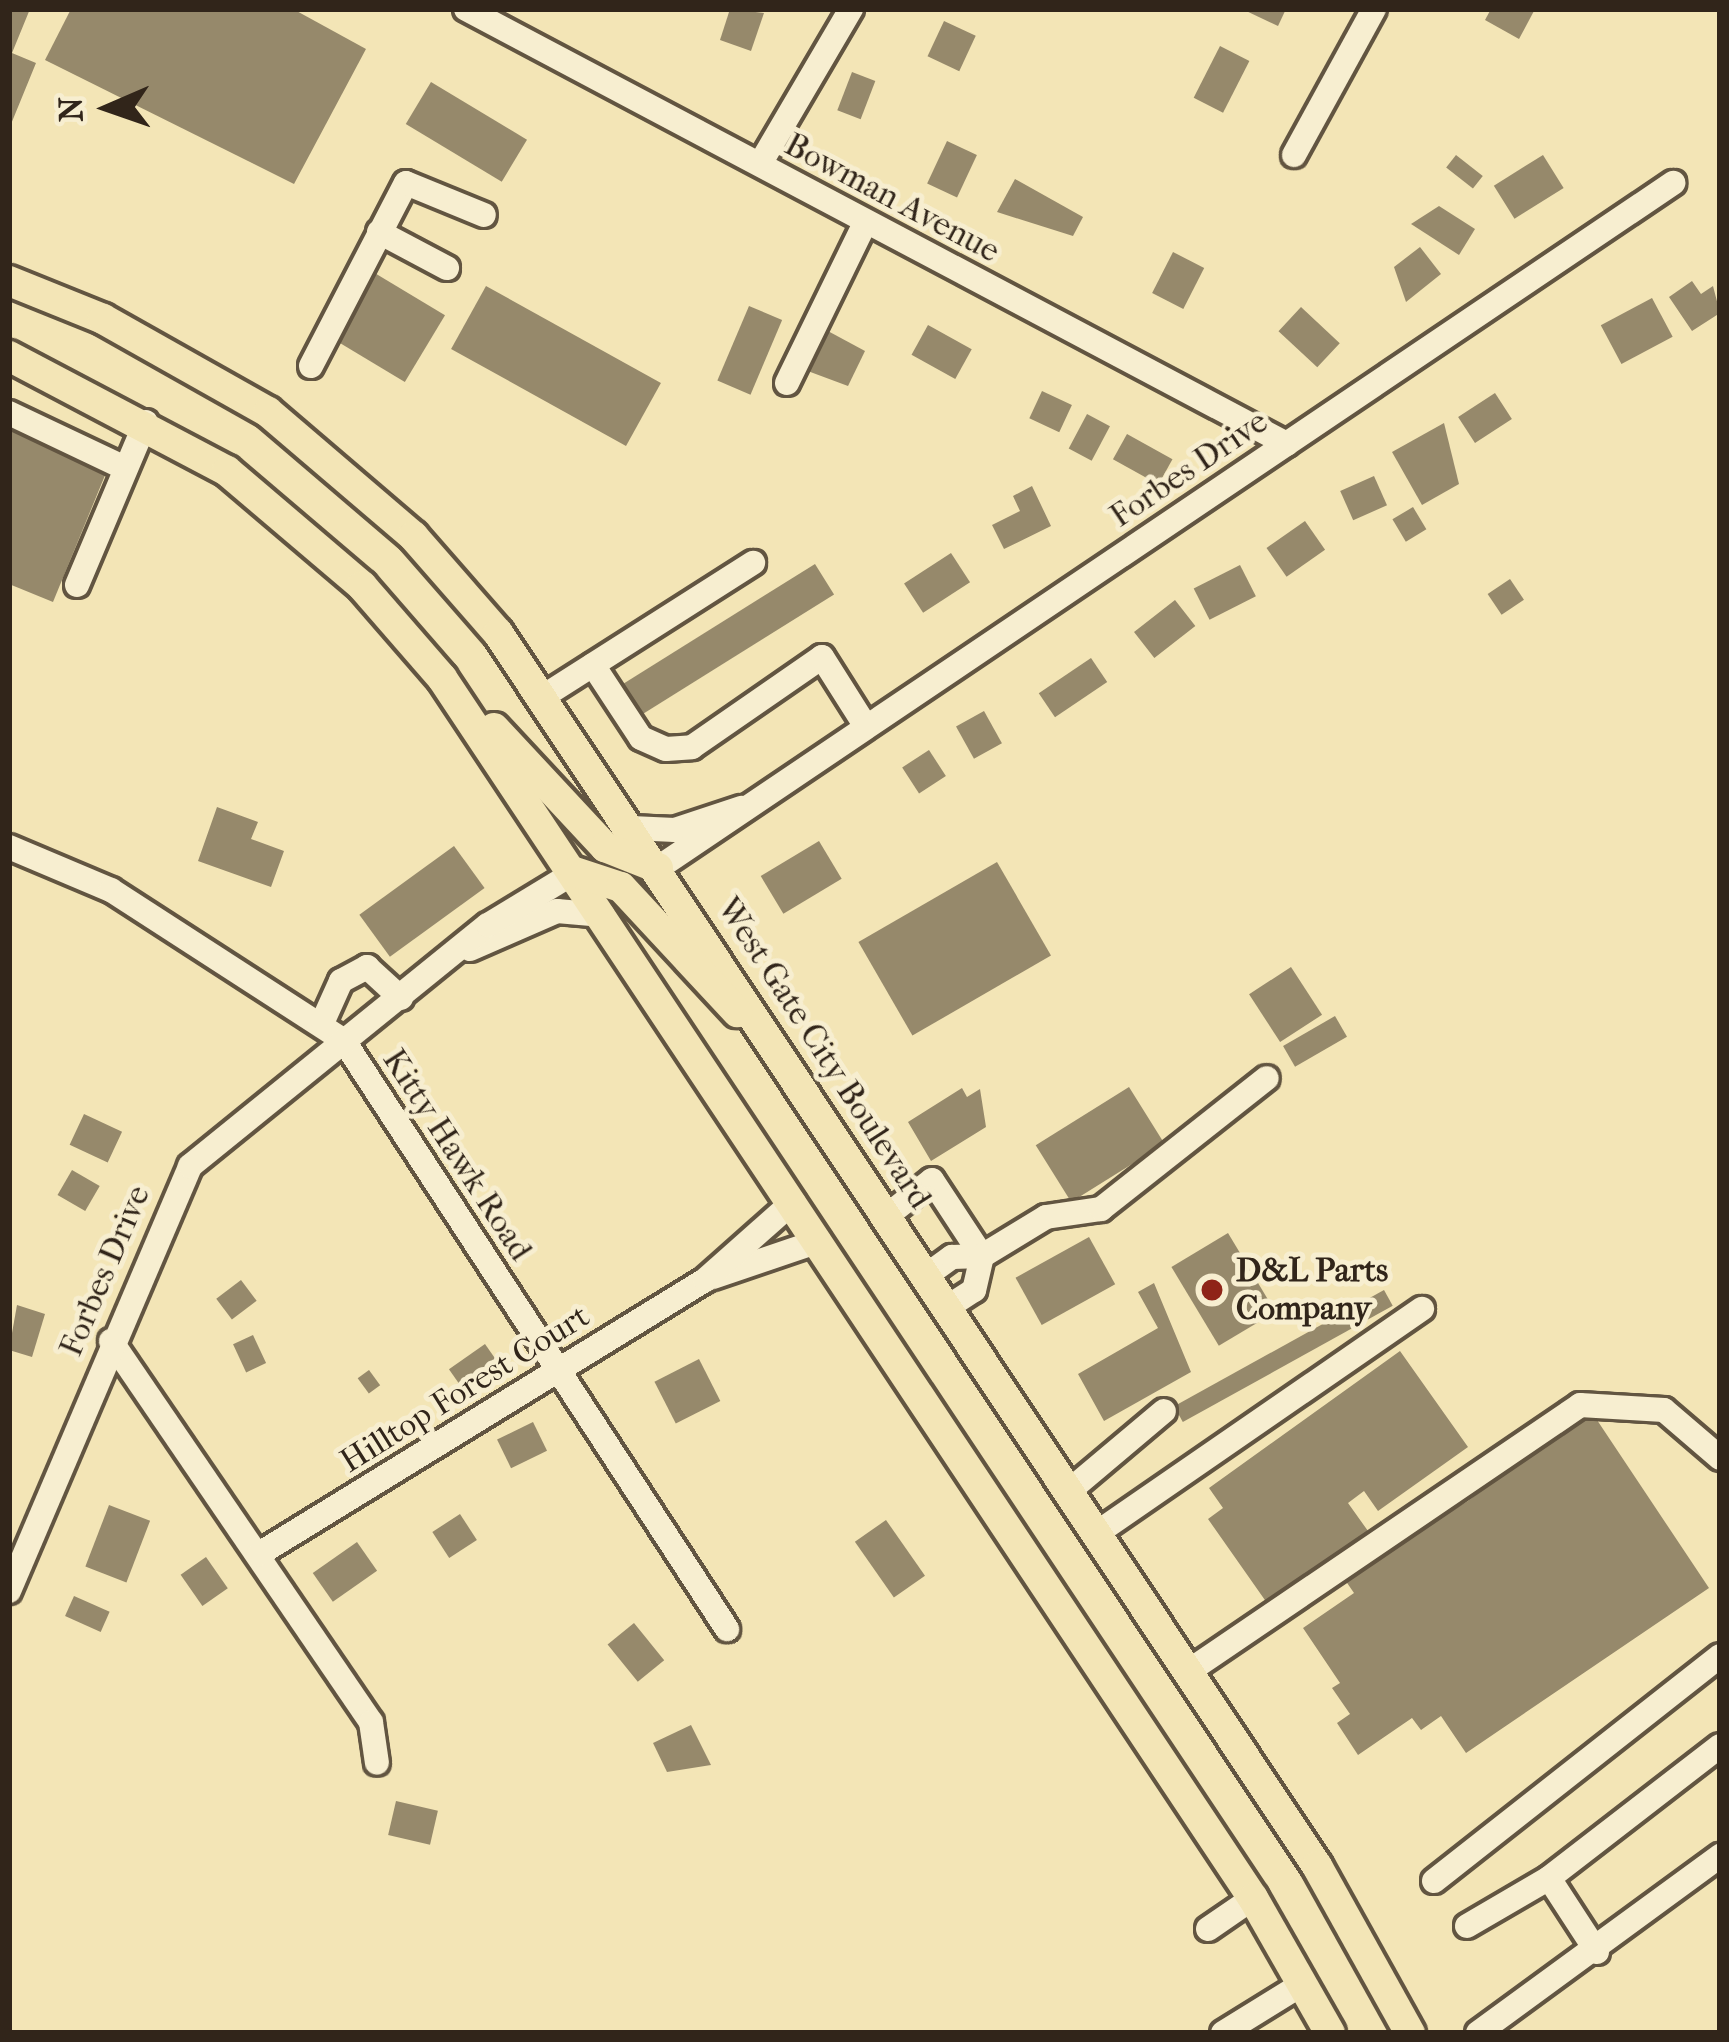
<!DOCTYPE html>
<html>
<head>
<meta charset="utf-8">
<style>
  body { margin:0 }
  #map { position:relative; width:1729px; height:2042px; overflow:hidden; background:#f3e5b6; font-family:"IM FELL French Canon",serif }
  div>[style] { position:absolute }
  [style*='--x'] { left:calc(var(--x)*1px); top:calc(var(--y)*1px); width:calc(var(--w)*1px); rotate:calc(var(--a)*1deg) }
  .building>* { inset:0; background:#96896b; transform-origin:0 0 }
  .roads { filter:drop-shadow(3px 0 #625541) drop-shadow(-3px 0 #625541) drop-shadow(0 3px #625541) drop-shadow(0 -3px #625541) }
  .minor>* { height:24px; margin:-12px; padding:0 12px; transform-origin:12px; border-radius:12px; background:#f7eed0 }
  .major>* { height:30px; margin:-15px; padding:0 15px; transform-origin:15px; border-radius:15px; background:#f3e5b6 }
  .dots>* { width:33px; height:33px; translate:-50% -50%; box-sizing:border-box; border:6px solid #f7eed0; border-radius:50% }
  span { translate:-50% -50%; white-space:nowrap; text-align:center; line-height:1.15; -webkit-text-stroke:10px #f7eed0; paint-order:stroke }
  .street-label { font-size:33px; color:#31251a }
  .poi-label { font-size:33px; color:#31251a; font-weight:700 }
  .left { translate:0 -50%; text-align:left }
  .frame { position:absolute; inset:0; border:12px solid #31251a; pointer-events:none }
  .north { position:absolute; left:48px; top:48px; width:120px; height:120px; -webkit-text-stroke:9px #f7eed0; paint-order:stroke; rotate:268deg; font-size:33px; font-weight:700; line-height:48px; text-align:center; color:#31251a }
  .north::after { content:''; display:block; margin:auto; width:42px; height:54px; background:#31251a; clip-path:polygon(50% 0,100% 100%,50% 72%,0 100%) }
</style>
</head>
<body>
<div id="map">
  <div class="building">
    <i style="clip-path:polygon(9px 9px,30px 9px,12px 53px,36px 63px,9px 129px)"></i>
    <i style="clip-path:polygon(71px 9px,293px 9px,366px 49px,294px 184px,45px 60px)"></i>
    <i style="clip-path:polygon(730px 9px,764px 13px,751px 51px,720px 40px)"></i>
    <i style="clip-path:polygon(1242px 9px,1286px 9px,1278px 26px)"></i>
    <i style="clip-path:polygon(1491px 9px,1535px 9px,1519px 39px,1485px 20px)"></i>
    <i style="left:944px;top:21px;width:35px;height:39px;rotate:25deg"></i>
    <i style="left:1220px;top:46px;width:33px;height:58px;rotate:27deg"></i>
    <i style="left:852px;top:72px;width:25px;height:41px;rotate:21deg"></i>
    <i style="left:431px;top:82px;width:112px;height:49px;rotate:31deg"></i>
    <i style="left:947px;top:141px;width:33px;height:47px;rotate:25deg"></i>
    <i style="left:1456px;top:155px;width:34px;height:16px;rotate:38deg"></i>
    <i style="left:1543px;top:155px;width:39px;height:58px;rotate:58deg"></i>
    <i style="clip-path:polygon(1015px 179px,1083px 217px,1073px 236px,997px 212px)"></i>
    <i style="clip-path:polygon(1439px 206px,1475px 229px,1459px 255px,1411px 224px)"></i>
    <i style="clip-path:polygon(1420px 247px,1441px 274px,1406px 302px,1394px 267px)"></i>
    <i style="left:1173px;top:252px;width:35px;height:46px;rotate:27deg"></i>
    <i style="left:373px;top:272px;width:84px;height:78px;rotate:31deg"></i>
    <i style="clip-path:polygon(1692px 281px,1701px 294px,1713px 286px,1720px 313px,1692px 331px,1669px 297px)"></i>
    <i style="left:486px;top:286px;width:200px;height:72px;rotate:29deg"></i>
    <i style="left:1652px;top:298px;width:44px;height:58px;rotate:62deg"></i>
    <i style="left:749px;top:306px;width:36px;height:81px;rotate:23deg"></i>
    <i style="left:1301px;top:307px;width:53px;height:33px;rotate:43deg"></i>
    <i style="left:928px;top:325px;width:50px;height:34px;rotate:29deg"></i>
    <i style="clip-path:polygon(826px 330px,865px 351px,848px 386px,805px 370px)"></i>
    <i style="left:1042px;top:391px;width:33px;height:30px;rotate:25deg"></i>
    <i style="left:1495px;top:393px;width:31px;height:44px;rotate:57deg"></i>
    <i style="left:1087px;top:414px;width:26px;height:39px;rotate:28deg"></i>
    <i style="clip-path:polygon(1444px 423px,1459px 484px,1422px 505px,1392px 452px)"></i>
    <i style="clip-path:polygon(9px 427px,108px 468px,53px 602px,9px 584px)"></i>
    <i style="left:1127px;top:434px;width:52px;height:29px;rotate:29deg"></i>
    <i style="left:1374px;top:476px;width:32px;height:37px;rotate:66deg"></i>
    <i style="clip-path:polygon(1032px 486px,1051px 526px,1004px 549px,992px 525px,1020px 511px,1013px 496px)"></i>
    <i style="left:1413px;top:507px;width:26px;height:24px;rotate:59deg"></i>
    <i style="left:1305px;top:521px;width:35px;height:47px;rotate:55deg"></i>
    <i style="left:951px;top:553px;width:35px;height:56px;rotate:57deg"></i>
    <i style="left:815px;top:564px;width:36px;height:234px;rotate:58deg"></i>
    <i style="left:1240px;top:565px;width:35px;height:52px;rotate:63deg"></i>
    <i style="left:1510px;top:579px;width:25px;height:27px;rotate:56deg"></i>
    <i style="left:1175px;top:600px;width:33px;height:52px;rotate:52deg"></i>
    <i style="left:1091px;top:658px;width:29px;height:63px;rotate:56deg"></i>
    <i style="left:984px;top:711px;width:37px;height:32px;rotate:61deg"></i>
    <i style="left:929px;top:750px;width:31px;height:32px;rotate:57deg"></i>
    <i style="clip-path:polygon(217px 807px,258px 822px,251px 839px,284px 851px,271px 887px,198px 861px)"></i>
    <i style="left:819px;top:841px;width:44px;height:68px;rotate:59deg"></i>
    <i style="left:454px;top:846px;width:52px;height:117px;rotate:54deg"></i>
    <i style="left:997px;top:862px;width:108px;height:160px;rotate:60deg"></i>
    <i style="left:1291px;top:967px;width:57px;height:50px;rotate:57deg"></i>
    <i style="left:1335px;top:1016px;width:24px;height:60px;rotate:60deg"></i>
    <i style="left:1129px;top:1087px;width:67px;height:110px;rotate:58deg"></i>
    <i style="clip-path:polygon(962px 1088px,967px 1097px,980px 1089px,986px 1127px,931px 1161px,908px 1122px)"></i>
    <i style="left:84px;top:1114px;width:42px;height:34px;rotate:25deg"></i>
    <i style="left:72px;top:1170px;width:32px;height:29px;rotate:30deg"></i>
    <i style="left:1228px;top:1233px;width:92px;height:66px;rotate:59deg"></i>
    <i style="left:1089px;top:1237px;width:54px;height:84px;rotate:61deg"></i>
    <i style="left:241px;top:1280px;width:26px;height:31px;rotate:53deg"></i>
    <i style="clip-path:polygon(1154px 1283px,1191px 1372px,1104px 1421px,1078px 1374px,1158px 1328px,1138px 1292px)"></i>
    <i style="left:1384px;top:1290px;width:18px;height:240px;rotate:61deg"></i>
    <i style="clip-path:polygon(17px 1305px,45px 1314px,32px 1357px,9px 1350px)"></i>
    <i style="left:253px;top:1335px;width:31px;height:22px;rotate:65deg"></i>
    <i style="left:485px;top:1344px;width:32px;height:44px;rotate:55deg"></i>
    <i style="clip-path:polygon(1400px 1351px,1468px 1447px,1378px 1511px,1364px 1491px,1348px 1503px,1368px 1531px,1267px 1603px,1208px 1519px,1223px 1508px,1209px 1488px)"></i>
    <i style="left:699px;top:1359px;width:47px;height:50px;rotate:63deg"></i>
    <i style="left:369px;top:1370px;width:19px;height:14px;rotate:54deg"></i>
    <i style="clip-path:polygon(1589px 1408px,1709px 1588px,1466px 1753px,1441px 1716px,1421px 1730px,1412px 1718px,1358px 1755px,1337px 1723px,1350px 1714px,1332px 1688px,1340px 1683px,1303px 1628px,1354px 1593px,1343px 1577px,1468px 1501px)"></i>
    <i style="left:533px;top:1422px;width:32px;height:40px;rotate:64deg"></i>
    <i style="left:109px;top:1505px;width:44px;height:66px;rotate:21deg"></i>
    <i style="left:460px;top:1514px;width:31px;height:33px;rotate:57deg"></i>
    <i style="left:886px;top:1520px;width:68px;height:38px;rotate:55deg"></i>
    <i style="left:357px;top:1542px;width:35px;height:54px;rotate:55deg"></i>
    <i style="left:206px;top:1557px;width:38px;height:31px;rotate:55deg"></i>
    <i style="left:74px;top:1596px;width:39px;height:22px;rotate:24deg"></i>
    <i style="left:634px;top:1623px;width:48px;height:34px;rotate:51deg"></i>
    <i style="clip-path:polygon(691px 1725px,711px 1765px,667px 1772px,653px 1743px)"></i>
    <i style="left:396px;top:1801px;width:43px;height:35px;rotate:13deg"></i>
  </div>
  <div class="roads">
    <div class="minor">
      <i style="--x:466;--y:9;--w:929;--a:27.92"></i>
      <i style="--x:1294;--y:155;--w:166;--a:-61.3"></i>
      <i style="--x:760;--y:164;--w:180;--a:-59.6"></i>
      <i style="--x:379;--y:232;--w:77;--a:27.9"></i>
      <i style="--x:311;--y:366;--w:206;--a:-62.6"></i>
      <i style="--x:406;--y:183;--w:84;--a:22.3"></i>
      <i style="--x:787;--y:383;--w:178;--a:-64"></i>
      <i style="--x:9;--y:413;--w:128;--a:25.4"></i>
      <i style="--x:77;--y:585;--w:177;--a:-67.1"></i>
      <i style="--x:593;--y:665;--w:87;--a:56.7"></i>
      <i style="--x:641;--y:738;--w:27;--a:24"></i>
      <i style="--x:666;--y:749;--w:26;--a:-4"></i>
      <i style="--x:692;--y:747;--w:158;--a:-34.7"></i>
      <i style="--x:822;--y:657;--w:80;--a:57.7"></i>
      <i style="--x:544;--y:696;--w:248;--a:-32.5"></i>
      <i style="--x:631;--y:828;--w:44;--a:2.6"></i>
      <i style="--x:675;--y:830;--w:70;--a:-18.4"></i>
      <i style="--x:9;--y:847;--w:111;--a:22.9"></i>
      <i style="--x:111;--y:890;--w:278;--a:32.9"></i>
      <i style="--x:344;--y:1041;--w:702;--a:56.92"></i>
      <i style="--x:658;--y:868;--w:1225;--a:-34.01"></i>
      <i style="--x:470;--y:949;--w:95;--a:-23.6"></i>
      <i style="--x:557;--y:911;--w:46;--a:5"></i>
      <i style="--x:323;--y:1021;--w:44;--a:-65.8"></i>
      <i style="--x:341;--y:981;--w:30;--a:-28"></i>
      <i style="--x:367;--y:967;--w:46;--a:42.4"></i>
      <i style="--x:888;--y:1215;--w:56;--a:-38.5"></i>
      <i style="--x:932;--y:1180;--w:91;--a:56.7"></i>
      <i style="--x:982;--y:1256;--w:75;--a:-31.4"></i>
      <i style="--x:1046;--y:1217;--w:56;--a:-8.3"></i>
      <i style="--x:1101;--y:1209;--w:211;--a:-38.3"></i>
      <i style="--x:927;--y:1275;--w:31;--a:-36"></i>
      <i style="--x:952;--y:1257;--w:30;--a:-2"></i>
      <i style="--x:982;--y:1256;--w:35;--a:103"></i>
      <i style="--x:974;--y:1290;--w:31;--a:147"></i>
      <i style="--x:713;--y:1277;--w:112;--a:-18.8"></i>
      <i style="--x:111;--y:1341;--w:461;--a:55.7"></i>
      <i style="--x:371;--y:1722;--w:41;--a:81.7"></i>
      <i style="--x:1069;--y:1491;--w:124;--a:-40.1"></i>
      <i style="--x:1097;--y:1533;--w:395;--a:-34.6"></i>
      <i style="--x:259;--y:1554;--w:523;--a:-31.56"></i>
      <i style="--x:705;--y:1280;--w:118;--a:-41.6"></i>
      <i style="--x:9;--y:1591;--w:462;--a:-66.9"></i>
      <i style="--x:190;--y:1166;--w:383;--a:-39"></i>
      <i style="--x:488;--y:925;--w:102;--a:-31.3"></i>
      <i style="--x:1189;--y:1671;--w:473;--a:-34.2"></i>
      <i style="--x:1580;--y:1405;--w:84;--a:3.4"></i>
      <i style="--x:1664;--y:1410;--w:74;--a:40.6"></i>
      <i style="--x:1434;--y:1881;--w:364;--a:-38.2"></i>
      <i style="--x:1467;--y:1926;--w:95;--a:-30.3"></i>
      <i style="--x:1208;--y:1929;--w:55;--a:-34.6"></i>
      <i style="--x:1597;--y:1952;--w:88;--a:-123"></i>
      <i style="--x:1549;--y:1878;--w:216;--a:-37.7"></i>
      <i style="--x:1223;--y:2033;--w:95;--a:-31.7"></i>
      <i style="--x:1478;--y:2033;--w:300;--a:-36.2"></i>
    </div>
    <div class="major">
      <i style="--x:9;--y:281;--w:101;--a:22"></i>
      <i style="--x:103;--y:319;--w:189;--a:29.4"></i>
      <i style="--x:268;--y:412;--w:191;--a:40.5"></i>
      <i style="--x:413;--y:536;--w:129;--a:48.8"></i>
      <i style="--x:498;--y:633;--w:1480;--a:56.41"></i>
      <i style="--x:1317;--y:1866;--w:191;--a:60.9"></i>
      <i style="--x:9;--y:356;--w:246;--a:27.8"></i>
      <i style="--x:227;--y:471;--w:177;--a:40.4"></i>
      <i style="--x:362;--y:586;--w:122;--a:49"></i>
      <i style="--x:442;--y:678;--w:1465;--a:56.39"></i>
      <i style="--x:1253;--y:1898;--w:155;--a:60.3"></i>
      <i style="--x:494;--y:728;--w:163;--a:47"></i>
      <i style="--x:605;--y:847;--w:57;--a:21.6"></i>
      <i style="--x:575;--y:872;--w:48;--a:18.1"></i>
      <i style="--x:621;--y:887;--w:171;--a:47.1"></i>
    </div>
  </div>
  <div class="dots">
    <i style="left:1212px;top:1290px;background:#8f2418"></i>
  </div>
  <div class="street-label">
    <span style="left:892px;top:198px;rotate:28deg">Bowman Avenue</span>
    <span style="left:1189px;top:469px;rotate:-34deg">Forbes Drive</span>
    <span style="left:824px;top:1053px;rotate:57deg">West Gate City Boulevard</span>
    <span style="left:457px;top:1155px;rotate:57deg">Kitty Hawk Road</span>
    <span style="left:105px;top:1271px;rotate:-67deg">Forbes Drive</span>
    <span style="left:465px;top:1389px;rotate:-32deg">Hilltop Forest Court</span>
  </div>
  <div class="poi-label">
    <span class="left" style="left:1236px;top:1290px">D&amp;L Parts<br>Company</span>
  </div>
  <div class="frame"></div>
  <div class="north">N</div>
</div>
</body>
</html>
